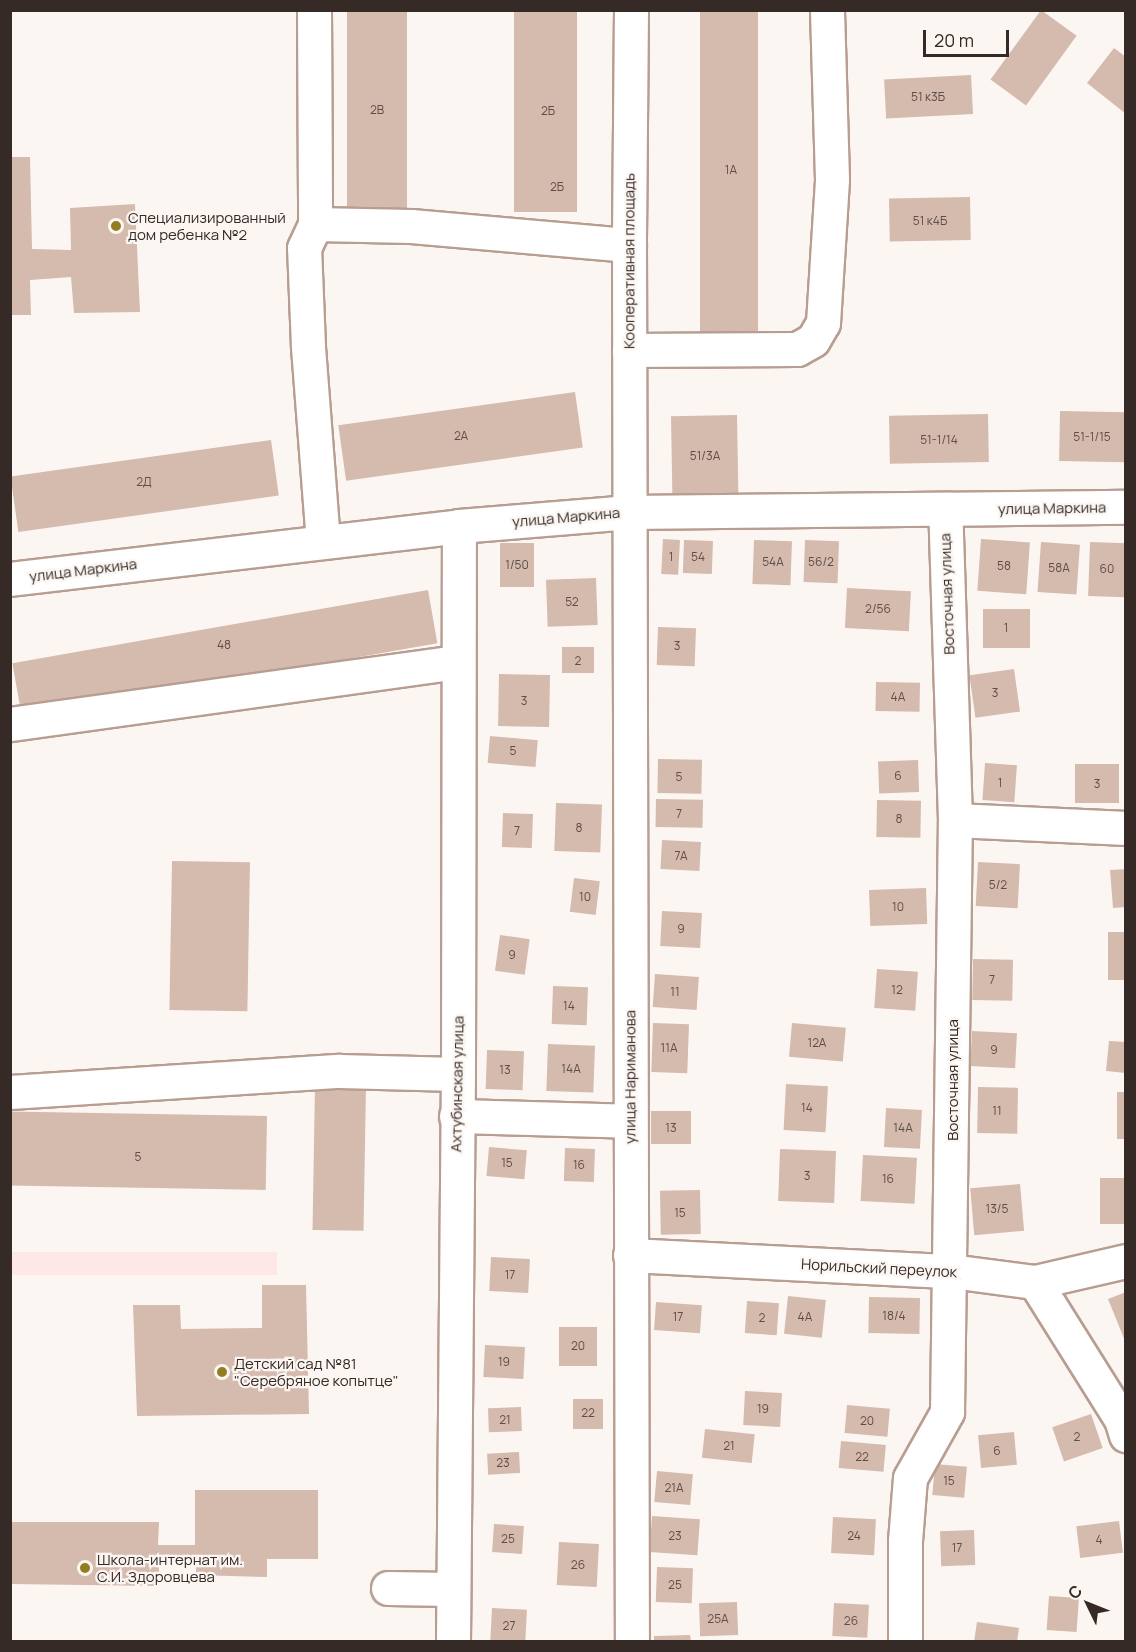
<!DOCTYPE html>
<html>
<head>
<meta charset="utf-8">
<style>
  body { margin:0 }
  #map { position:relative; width:1136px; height:1652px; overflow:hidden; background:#fcf6f3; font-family:Manrope,sans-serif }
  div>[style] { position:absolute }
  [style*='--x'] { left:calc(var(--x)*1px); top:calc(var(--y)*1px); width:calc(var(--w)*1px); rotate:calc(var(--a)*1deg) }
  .industrial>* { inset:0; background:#fde7e7; transform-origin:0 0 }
  .building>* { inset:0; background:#d5baae; transform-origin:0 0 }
  .roads { filter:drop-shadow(2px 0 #b89d91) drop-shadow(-2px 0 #b89d91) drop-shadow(0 2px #b89d91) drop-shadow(0 -2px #b89d91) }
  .minor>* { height:33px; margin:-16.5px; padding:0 16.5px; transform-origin:16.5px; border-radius:16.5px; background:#fff }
  .dots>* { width:16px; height:16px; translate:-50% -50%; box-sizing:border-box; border:3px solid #fcf6f3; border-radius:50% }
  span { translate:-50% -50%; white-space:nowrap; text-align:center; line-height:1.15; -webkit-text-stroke:4.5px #fcf6f3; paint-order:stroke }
  .number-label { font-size:12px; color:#5d4e47 }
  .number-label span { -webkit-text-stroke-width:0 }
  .poi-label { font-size:15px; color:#352a25 }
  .left { translate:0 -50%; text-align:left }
  .street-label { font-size:15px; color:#352a25 }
  .frame { position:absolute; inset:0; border:12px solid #352a25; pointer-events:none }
  .north { position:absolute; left:1058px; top:1574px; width:60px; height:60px; -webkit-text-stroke:4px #fcf6f3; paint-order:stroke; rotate:313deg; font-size:16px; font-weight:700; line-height:24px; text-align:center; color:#352a25 }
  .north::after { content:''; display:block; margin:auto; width:21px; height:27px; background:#352a25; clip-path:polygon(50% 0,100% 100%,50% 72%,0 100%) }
  .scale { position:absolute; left:923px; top:30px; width:86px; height:27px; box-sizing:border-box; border:3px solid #352a25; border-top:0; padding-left:8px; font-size:18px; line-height:21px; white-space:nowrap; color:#352a25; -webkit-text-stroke:4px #fcf6f3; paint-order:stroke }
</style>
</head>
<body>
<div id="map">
  <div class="industrial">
    <i style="left:11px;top:1252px;width:266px;height:23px"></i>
  </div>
  <div class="building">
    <i style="left:347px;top:10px;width:60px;height:200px"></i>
    <i style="left:514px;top:10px;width:63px;height:202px"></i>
    <i style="left:700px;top:10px;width:58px;height:322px"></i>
    <i style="left:1041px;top:10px;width:44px;height:86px;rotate:36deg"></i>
    <i style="clip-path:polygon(1114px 48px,1126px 57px,1126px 114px,1087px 83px)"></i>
    <i style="left:971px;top:75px;width:39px;height:87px;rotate:87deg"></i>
    <i style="clip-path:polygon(10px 157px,30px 157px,32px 249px,71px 250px,70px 208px,135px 204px,140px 312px,74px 313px,71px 277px,30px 280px,31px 315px,10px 315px)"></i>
    <i style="left:970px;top:197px;width:43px;height:81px;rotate:89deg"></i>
    <i style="left:575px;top:392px;width:56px;height:239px;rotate:82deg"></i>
    <i style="left:1060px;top:411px;width:66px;height:50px;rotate:1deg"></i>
    <i style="left:988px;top:414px;width:48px;height:99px;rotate:89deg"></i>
    <i style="left:737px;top:415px;width:81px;height:66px;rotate:89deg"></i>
    <i style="left:271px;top:440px;width:56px;height:263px;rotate:82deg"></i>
    <i style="left:663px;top:539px;width:17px;height:35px;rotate:3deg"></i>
    <i style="left:981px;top:539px;width:49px;height:52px;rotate:4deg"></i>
    <i style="left:684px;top:540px;width:29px;height:33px;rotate:2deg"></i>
    <i style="left:754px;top:540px;width:38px;height:44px;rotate:2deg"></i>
    <i style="left:805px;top:540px;width:34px;height:42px;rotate:2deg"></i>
    <i style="left:1041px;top:542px;width:39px;height:50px;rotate:4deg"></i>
    <i style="left:1090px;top:542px;width:36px;height:54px;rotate:2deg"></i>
    <i style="left:500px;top:543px;width:34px;height:44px"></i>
    <i style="left:596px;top:578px;width:47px;height:50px;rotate:88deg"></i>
    <i style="left:847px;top:588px;width:64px;height:40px;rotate:3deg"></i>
    <i style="left:428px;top:590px;width:54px;height:422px;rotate:80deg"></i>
    <i style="left:983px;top:609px;width:47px;height:39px"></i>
    <i style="left:658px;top:627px;width:38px;height:38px;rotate:2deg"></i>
    <i style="left:594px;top:647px;width:26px;height:32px;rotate:90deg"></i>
    <i style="left:1014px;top:669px;width:43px;height:45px;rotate:82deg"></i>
    <i style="left:499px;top:674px;width:51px;height:52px;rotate:1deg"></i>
    <i style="left:876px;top:682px;width:44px;height:29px;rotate:1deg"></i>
    <i style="left:490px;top:736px;width:48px;height:27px;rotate:5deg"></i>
    <i style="left:658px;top:759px;width:44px;height:34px;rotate:1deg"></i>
    <i style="left:918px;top:760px;width:32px;height:40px;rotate:88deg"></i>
    <i style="left:985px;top:763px;width:32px;height:37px;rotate:4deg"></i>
    <i style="left:1119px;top:764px;width:39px;height:44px;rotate:90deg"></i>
    <i style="left:656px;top:799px;width:47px;height:28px;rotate:1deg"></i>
    <i style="left:877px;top:800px;width:44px;height:37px;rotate:1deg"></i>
    <i style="left:556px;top:803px;width:46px;height:48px;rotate:2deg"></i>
    <i style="left:503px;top:813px;width:30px;height:34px;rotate:2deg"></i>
    <i style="left:662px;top:840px;width:39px;height:29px;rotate:3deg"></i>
    <i style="left:172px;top:861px;width:78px;height:149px;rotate:1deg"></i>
    <i style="left:978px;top:862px;width:42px;height:44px;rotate:3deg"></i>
    <i style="clip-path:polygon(1126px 869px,1126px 907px,1113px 908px,1110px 870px)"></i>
    <i style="left:574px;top:878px;width:26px;height:34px;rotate:7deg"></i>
    <i style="left:926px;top:888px;width:36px;height:57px;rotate:88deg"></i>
    <i style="left:662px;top:911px;width:40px;height:35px;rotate:3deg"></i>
    <i style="left:1108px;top:932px;width:18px;height:48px"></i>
    <i style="left:500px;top:935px;width:30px;height:36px;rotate:8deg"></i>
    <i style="left:973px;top:959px;width:40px;height:41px;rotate:1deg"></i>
    <i style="left:877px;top:969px;width:41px;height:39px;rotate:4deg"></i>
    <i style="left:655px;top:974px;width:44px;height:33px;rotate:4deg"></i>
    <i style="left:553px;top:986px;width:35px;height:38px;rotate:2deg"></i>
    <i style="left:653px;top:1023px;width:36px;height:49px;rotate:2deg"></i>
    <i style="left:792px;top:1023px;width:54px;height:34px;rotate:5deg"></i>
    <i style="left:972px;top:1031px;width:45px;height:35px;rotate:3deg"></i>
    <i style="clip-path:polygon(1109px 1041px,1126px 1042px,1126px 1073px,1106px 1071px)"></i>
    <i style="left:548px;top:1044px;width:47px;height:47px;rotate:2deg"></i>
    <i style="left:487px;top:1050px;width:37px;height:39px;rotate:2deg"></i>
    <i style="left:786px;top:1084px;width:42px;height:46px;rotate:3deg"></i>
    <i style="left:315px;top:1086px;width:51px;height:144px;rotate:1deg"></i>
    <i style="left:978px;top:1087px;width:40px;height:46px;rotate:1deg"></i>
    <i style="left:1117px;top:1092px;width:9px;height:47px"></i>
    <i style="left:886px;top:1108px;width:36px;height:39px;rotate:3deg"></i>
    <i style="left:651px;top:1111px;width:40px;height:33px"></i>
    <i style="left:267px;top:1116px;width:74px;height:257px;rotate:91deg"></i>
    <i style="left:489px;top:1147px;width:38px;height:29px;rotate:5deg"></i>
    <i style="left:565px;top:1148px;width:30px;height:33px;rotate:2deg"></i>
    <i style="left:780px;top:1149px;width:56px;height:52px;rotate:2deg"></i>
    <i style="left:863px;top:1155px;width:54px;height:46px;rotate:3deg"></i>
    <i style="left:1126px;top:1178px;width:46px;height:26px;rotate:90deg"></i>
    <i style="left:1020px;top:1184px;width:47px;height:50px;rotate:85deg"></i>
    <i style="left:700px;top:1190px;width:44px;height:40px;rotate:89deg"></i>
    <i style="left:491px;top:1257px;width:39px;height:34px;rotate:3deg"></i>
    <i style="clip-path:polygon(262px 1285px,306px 1285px,309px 1414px,137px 1416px,133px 1305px,180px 1305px,181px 1329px,262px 1328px)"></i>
    <i style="clip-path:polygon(1126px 1292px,1126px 1341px,1125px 1341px,1108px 1299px)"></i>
    <i style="left:788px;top:1296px;width:38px;height:38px;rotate:6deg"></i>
    <i style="left:869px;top:1297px;width:51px;height:36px;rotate:1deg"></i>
    <i style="left:747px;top:1301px;width:32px;height:32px;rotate:4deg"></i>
    <i style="left:656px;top:1302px;width:46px;height:28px;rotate:4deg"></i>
    <i style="left:559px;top:1327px;width:38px;height:39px"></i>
    <i style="left:485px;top:1345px;width:40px;height:32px;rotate:3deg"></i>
    <i style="left:745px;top:1391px;width:37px;height:34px;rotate:3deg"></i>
    <i style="left:573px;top:1399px;width:30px;height:30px"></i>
    <i style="left:847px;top:1405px;width:43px;height:28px;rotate:5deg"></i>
    <i style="left:521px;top:1407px;width:24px;height:33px;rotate:88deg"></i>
    <i style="left:1091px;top:1414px;width:36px;height:41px;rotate:71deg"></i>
    <i style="left:705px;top:1429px;width:50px;height:29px;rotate:6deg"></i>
    <i style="left:1014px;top:1432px;width:33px;height:36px;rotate:85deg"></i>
    <i style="left:841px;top:1441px;width:45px;height:27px;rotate:5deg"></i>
    <i style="left:519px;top:1452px;width:21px;height:32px;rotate:87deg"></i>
    <i style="left:935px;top:1464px;width:32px;height:31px;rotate:5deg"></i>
    <i style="left:657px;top:1471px;width:36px;height:31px;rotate:5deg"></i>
    <i style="clip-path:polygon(195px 1490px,318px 1490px,318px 1559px,267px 1559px,267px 1577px,196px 1575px,196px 1561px,159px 1560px,159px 1586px,10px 1584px,10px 1522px,159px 1522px,158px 1545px,195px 1545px)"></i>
    <i style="left:652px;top:1516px;width:48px;height:36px;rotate:4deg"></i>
    <i style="left:833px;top:1517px;width:43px;height:36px;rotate:3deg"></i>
    <i style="left:1119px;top:1521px;width:32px;height:43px;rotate:83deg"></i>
    <i style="left:494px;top:1524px;width:30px;height:28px;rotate:4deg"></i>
    <i style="left:974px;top:1530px;width:35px;height:34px;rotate:88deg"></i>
    <i style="left:559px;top:1542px;width:40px;height:43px;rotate:3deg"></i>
    <i style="left:657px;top:1567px;width:36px;height:35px;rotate:2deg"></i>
    <i style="left:1049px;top:1596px;width:30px;height:34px;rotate:4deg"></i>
    <i style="left:737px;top:1602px;width:33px;height:38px;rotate:88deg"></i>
    <i style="left:834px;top:1603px;width:35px;height:33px;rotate:3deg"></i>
    <i style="left:492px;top:1608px;width:35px;height:33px;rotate:3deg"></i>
    <i style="clip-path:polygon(977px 1622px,1019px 1628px,1017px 1642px,974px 1642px)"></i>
    <i style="clip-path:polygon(690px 1635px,691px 1642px,654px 1642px,654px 1636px)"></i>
  </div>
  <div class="roads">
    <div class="minor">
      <i style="--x:314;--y:10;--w:214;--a:89.7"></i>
      <i style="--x:631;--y:10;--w:235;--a:90.5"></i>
      <i style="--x:629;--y:245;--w:1397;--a:89.88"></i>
      <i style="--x:629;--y:350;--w:168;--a:-0.3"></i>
      <i style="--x:797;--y:349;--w:18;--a:-29"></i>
      <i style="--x:813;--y:340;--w:20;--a:-60"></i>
      <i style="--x:823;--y:323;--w:144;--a:-86.4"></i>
      <i style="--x:832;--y:179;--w:169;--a:-91.7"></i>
      <i style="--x:323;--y:542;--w:197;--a:-94.4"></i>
      <i style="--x:308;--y:346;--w:98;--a:-92.3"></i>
      <i style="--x:304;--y:248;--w:26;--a:-65"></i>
      <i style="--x:315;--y:224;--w:96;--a:1.2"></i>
      <i style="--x:411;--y:226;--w:219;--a:5"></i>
      <i style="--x:10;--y:579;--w:452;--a:-6.7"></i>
      <i style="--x:459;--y:526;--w:171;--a:-4.7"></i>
      <i style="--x:629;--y:512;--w:497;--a:-0.6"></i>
      <i style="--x:10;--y:724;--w:452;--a:-7.9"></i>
      <i style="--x:955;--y:820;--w:171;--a:2.7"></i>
      <i style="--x:10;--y:1092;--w:330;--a:-3.7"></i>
      <i style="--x:339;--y:1071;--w:119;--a:1.4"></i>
      <i style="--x:456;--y:1116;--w:174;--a:1.6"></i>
      <i style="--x:630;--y:1255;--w:321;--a:2.9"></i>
      <i style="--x:951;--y:1271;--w:85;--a:7.5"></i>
      <i style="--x:1035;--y:1282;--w:93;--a:-13"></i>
      <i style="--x:1035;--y:1282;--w:162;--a:57.9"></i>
      <i style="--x:1121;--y:1419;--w:17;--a:73"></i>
      <i style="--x:388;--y:1588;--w:65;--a:0.9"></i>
      <i style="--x:453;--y:1642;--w:568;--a:-89.5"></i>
      <i style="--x:458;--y:1074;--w:548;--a:-89.9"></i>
      <i style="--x:905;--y:1642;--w:101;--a:-90"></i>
      <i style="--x:905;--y:1541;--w:63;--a:-85.5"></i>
      <i style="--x:910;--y:1478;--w:76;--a:-60.7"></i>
      <i style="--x:947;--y:1412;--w:592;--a:-89.23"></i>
      <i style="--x:955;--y:820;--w:311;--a:-91.8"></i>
    </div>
  </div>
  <div class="dots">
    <i style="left:116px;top:226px;background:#947c23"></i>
    <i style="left:222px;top:1372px;background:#947c23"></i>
    <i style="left:85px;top:1568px;background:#947c23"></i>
  </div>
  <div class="number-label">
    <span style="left:928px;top:97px">51 к3Б</span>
    <span style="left:377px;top:110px">2В</span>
    <span style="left:548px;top:111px">2Б</span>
    <span style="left:731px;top:170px">1А</span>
    <span style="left:557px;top:187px">2Б</span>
    <span style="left:930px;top:221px">51 к4Б</span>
    <span style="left:461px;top:436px">2А</span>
    <span style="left:1092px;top:437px">51-1/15</span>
    <span style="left:939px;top:440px">51-1/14</span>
    <span style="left:705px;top:456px">51/3А</span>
    <span style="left:144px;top:482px">2Д</span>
    <span style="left:671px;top:557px">1</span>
    <span style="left:698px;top:557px">54</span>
    <span style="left:773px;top:562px">54А</span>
    <span style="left:821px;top:562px">56/2</span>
    <span style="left:517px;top:565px">1/50</span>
    <span style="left:1004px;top:566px">58</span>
    <span style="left:1059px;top:568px">58А</span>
    <span style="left:1107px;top:569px">60</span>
    <span style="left:572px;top:602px">52</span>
    <span style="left:878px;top:609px">2/56</span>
    <span style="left:1006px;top:628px">1</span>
    <span style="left:224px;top:645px">48</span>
    <span style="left:677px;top:646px">3</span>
    <span style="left:578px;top:661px">2</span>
    <span style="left:995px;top:693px">3</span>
    <span style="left:898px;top:697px">4А</span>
    <span style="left:524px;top:701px">3</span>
    <span style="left:513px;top:751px">5</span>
    <span style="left:898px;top:776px">6</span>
    <span style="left:679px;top:777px">5</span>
    <span style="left:1000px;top:783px">1</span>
    <span style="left:1097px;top:784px">3</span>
    <span style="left:679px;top:814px">7</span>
    <span style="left:899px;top:819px">8</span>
    <span style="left:579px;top:828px">8</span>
    <span style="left:517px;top:831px">7</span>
    <span style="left:681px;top:856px">7А</span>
    <span style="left:998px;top:885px">5/2</span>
    <span style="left:585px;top:897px">10</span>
    <span style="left:898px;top:907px">10</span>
    <span style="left:681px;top:929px">9</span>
    <span style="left:512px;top:955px">9</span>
    <span style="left:992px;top:980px">7</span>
    <span style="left:897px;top:990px">12</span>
    <span style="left:675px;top:992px">11</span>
    <span style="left:569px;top:1006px">14</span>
    <span style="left:817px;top:1043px">12А</span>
    <span style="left:669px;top:1048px">11А</span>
    <span style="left:994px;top:1050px">9</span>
    <span style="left:571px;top:1069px">14А</span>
    <span style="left:505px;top:1070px">13</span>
    <span style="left:807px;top:1108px">14</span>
    <span style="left:997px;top:1111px">11</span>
    <span style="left:671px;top:1128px">13</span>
    <span style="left:903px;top:1128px">14А</span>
    <span style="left:138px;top:1157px">5</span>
    <span style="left:507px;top:1163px">15</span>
    <span style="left:579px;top:1165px">16</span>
    <span style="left:807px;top:1176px">3</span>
    <span style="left:888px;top:1179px">16</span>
    <span style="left:997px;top:1209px">13/5</span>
    <span style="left:680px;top:1213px">15</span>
    <span style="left:510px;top:1275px">17</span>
    <span style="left:894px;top:1316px">18/4</span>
    <span style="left:678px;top:1317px">17</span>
    <span style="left:805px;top:1317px">4А</span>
    <span style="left:762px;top:1318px">2</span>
    <span style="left:578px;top:1346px">20</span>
    <span style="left:504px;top:1362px">19</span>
    <span style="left:763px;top:1409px">19</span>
    <span style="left:588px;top:1413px">22</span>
    <span style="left:505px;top:1420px">21</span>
    <span style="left:867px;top:1421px">20</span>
    <span style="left:1077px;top:1437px">2</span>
    <span style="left:729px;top:1446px">21</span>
    <span style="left:997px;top:1451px">6</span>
    <span style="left:862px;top:1457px">22</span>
    <span style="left:503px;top:1463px">23</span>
    <span style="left:949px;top:1481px">15</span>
    <span style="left:674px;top:1488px">21А</span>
    <span style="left:675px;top:1536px">23</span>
    <span style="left:854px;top:1536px">24</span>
    <span style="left:508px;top:1539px">25</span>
    <span style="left:1099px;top:1540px">4</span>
    <span style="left:957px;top:1548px">17</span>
    <span style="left:578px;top:1565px">26</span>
    <span style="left:675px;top:1585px">25</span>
    <span style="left:718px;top:1619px">25А</span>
    <span style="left:851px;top:1621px">26</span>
    <span style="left:509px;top:1626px">27</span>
  </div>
  <div class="poi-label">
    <span class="left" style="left:128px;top:226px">Специализированный<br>дом ребенка №2</span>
    <span class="left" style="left:234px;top:1372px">Детский сад №81<br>"Серебряное копытце"</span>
    <span class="left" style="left:97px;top:1568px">Школа-интернат им.<br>С.И. Здоровцева</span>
  </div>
  <div class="street-label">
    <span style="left:629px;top:261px;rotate:-90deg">Кооперативная площадь</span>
    <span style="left:1052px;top:508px;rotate:-1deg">улица Маркина</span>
    <span style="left:566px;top:517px;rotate:-5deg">улица Маркина</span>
    <span style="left:83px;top:570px;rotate:-7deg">улица Маркина</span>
    <span style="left:947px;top:594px;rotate:-92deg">Восточная улица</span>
    <span style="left:630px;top:1077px;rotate:-90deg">улица Нариманова</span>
    <span style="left:953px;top:1080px;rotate:-90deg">Восточная улица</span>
    <span style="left:457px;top:1084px;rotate:-89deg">Ахтубинская улица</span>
    <span style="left:879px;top:1268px;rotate:3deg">Норильский переулок</span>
  </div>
  <div class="frame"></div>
  <div class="north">С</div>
  <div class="scale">20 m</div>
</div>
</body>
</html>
